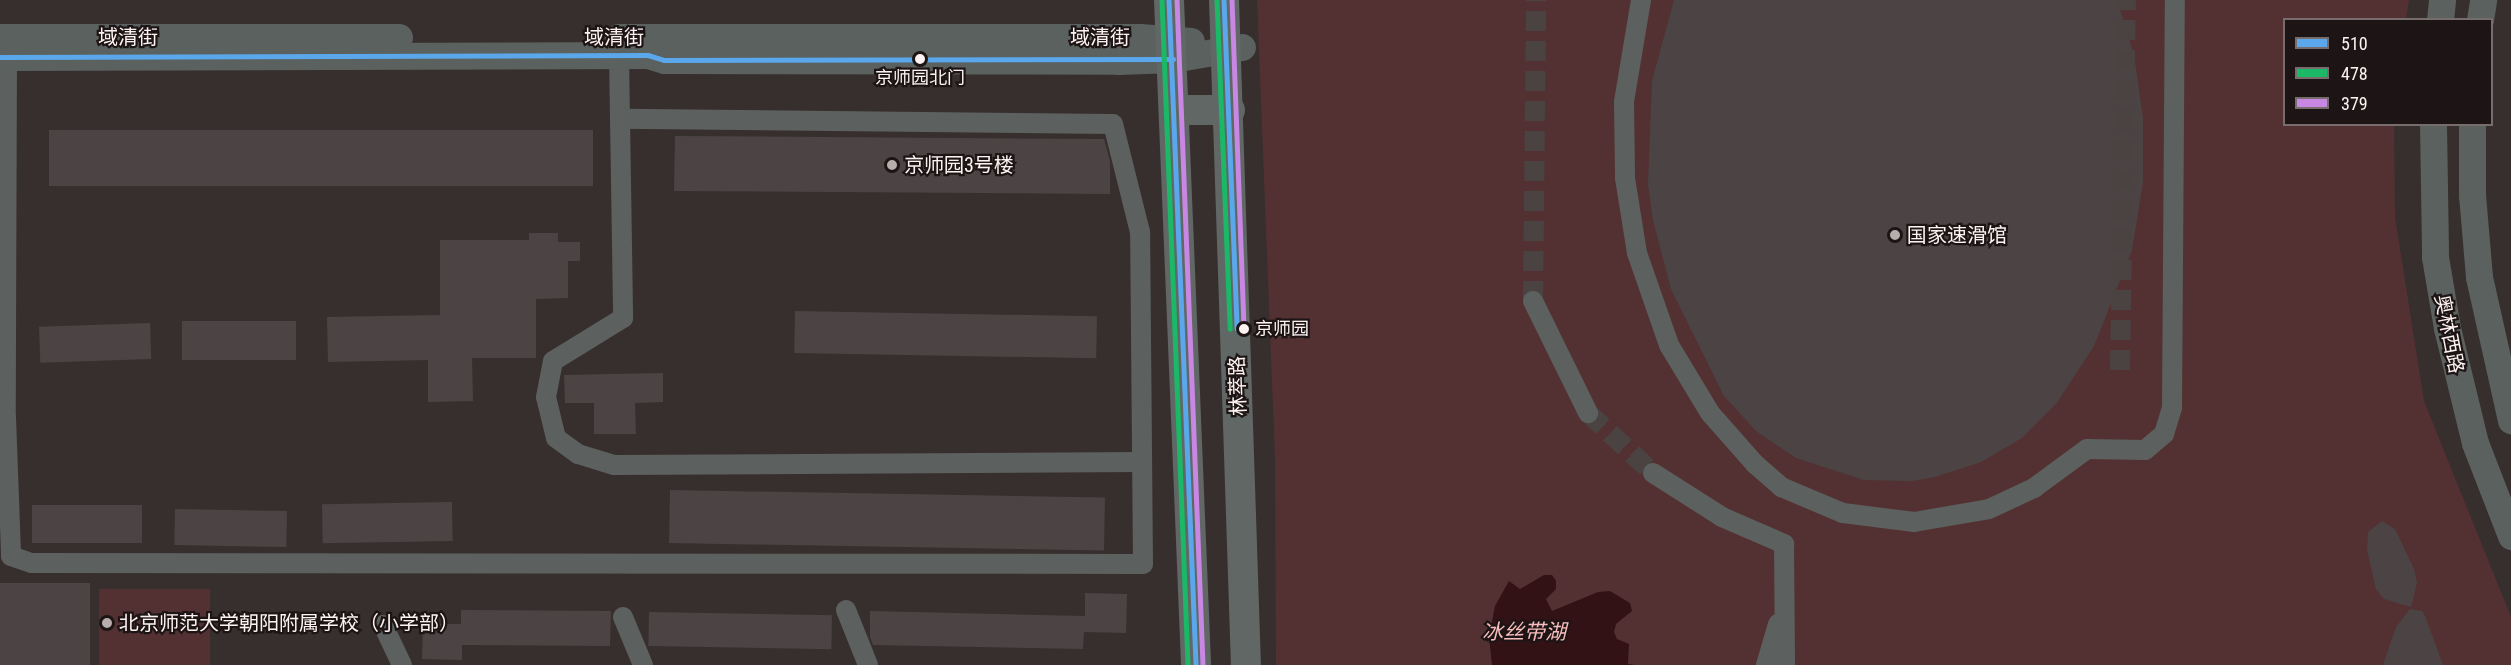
<!DOCTYPE html>
<html>
<head>
<meta charset="utf-8">
<style>
  body { margin:0 }
  #map { position:relative; width:2511px; height:665px; overflow:hidden; background:#372e2e; font-family:"Roboto Condensed","Noto Sans SC",sans-serif }
  div>[style] { position:absolute }
  [style*='--x'] { left:calc(var(--x)*1px); top:calc(var(--y)*1px); width:calc(var(--w)*1px); rotate:calc(var(--a)*1deg) }
  .green>* { inset:0; background:#533132; transform-origin:0 0 }
  .water>* { inset:0; background:#321215 }
  .building>* { inset:0; background:#4c4444; transform-origin:0 0 }
  .street-tunnel>* { height:20px; margin-top:-10px; transform-origin:0; background:repeating-linear-gradient(90deg,#4b4242 0 20px,transparent 0 30px) }
  .street>* { height:20px; margin:-10px; padding:0 10px; transform-origin:10px; border-radius:10px; background:#5c605e }
  .secondary>* { height:27px; margin:-13.5px; padding:0 13.5px; transform-origin:13.5px; border-radius:13.5px; background:#5a615e }
  .primary>* { height:30px; margin:-15px; padding:0 15px; transform-origin:15px; border-radius:15px; background:#606765 }
  .bus-1>* { height:4.5px; margin:-2.25px; padding:0 2.25px; transform-origin:2.25px; border-radius:2.25px; background:#5aa8eb }
  .bus-2>* { height:4.5px; margin:-2.25px; padding:0 2.25px; transform-origin:2.25px; border-radius:2.25px; background:#1ab867 }
  .bus-3>* { height:4.5px; margin:-2.25px; padding:0 2.25px; transform-origin:2.25px; border-radius:2.25px; background:#c787e3 }
  .dots>* { width:16px; height:16px; translate:-50% -50%; box-sizing:border-box; border:3px solid #1d1515; border-radius:50% }
  span { translate:-50% -50%; white-space:nowrap; text-align:center; line-height:1.15; -webkit-text-stroke:4.5px #1d1515; paint-order:stroke }
  .bus-label { font-size:18px; color:#fdf1f1 }
  .left { translate:0 -50%; text-align:left }
  .street-label { font-size:20px; color:#fdf1f1 }
  .poi-label { font-size:20px; color:#fdf1f1 }
  .water-label { font-size:21px; color:#f8bcbc; font-style:italic }
  .legend { position:absolute; left:2283px; top:18px; width:210px; height:108px; box-sizing:border-box; background:#1d1515; border:2px solid #776d6d; margin:0; padding:8px 10px; list-style:none; font-size:18px; color:#fdf1f1 }
  .legend li { display:flex; align-items:center; gap:12px; height:30px }
  .legend b { width:30px; border:2px solid #776d6d }
</style>
</head>
<body>
<div id="map">
  <div class="green">
    <i style="clip-path:polygon(1257px 0,2409px 0,2406px 19px,2284px 20px,2284px 124px,2394px 125px,2395px 217px,2424px 401px,2511px 617px,2511px 665px,1276px 665px,1275px 459px)"></i>
    <i style="left:210px;top:589px;width:76px;height:111px;rotate:90deg"></i>
  </div>
  <div class="water">
    <i style="clip-path:polygon(1544px 575px,1552px 575px,1556px 581px,1556px 589px,1546px 599px,1552px 611px,1598px 592px,1610px 591px,1630px 603px,1632px 611px,1616px 624px,1614px 632px,1617px 639px,1629px 644px,1628px 664px,1635px 665px,1492px 665px,1489px 637px,1495px 606px,1509px 581px,1520px 589px)"></i>
  </div>
  <div class="building">
    <i style="clip-path:polygon(1674px 0,2117px 0,2134px 55px,2143px 118px,2143px 182px,2132px 250px,2094px 346px,2056px 404px,2022px 438px,1981px 462px,1935px 477px,1912px 481px,1864px 480px,1796px 458px,1756px 431px,1724px 396px,1671px 289px,1653px 220px,1648px 185px,1652px 81px)"></i>
    <i style="left:49px;top:130px;width:544px;height:56px"></i>
    <i style="clip-path:polygon(675px 136px,1104px 139px,1110px 161px,1110px 194px,674px 191px)"></i>
    <i style="clip-path:polygon(529px 233px,558px 233px,558px 242px,580px 242px,580px 261px,568px 261px,568px 298px,536px 299px,536px 358px,472px 358px,473px 401px,428px 402px,428px 360px,328px 362px,327px 317px,440px 315px,440px 240px,529px 240px)"></i>
    <i style="left:795px;top:311px;width:302px;height:42px;rotate:1deg"></i>
    <i style="left:182px;top:321px;width:114px;height:39px"></i>
    <i style="left:150px;top:323px;width:36px;height:111px;rotate:88deg"></i>
    <i style="clip-path:polygon(663px 373px,663px 402px,635px 403px,636px 434px,594px 434px,594px 403px,565px 403px,564px 375px)"></i>
    <i style="left:670px;top:490px;width:435px;height:53px;rotate:1deg"></i>
    <i style="left:452px;top:502px;width:39px;height:130px;rotate:89deg"></i>
    <i style="left:32px;top:505px;width:110px;height:38px"></i>
    <i style="left:175px;top:509px;width:112px;height:36px;rotate:1deg"></i>
    <i style="clip-path:polygon(2382px 521px,2395px 529px,2414px 569px,2417px 583px,2411px 607px,2384px 599px,2376px 589px,2367px 550px,2368px 532px)"></i>
    <i style="left:0;top:583px;width:90px;height:82px"></i>
    <i style="clip-path:polygon(1085px 593px,1127px 594px,1126px 633px,1084px 632px,1083px 649px,873px 645px,870px 637px,870px 611px,1085px 616px)"></i>
    <i style="clip-path:polygon(2410px 609px,2422px 611px,2425px 616px,2443px 665px,2383px 665px,2396px 627px)"></i>
    <i style="clip-path:polygon(461px 610px,611px 611px,610px 646px,462px 645px,462px 660px,422px 659px,423px 624px,461px 624px)"></i>
    <i style="left:649px;top:612px;width:183px;height:34px;rotate:1deg"></i>
  </div>
  <div class="street-tunnel">
    <i style="--x:1533;--y:301;--w:301;--a:-89.4"></i>
    <i style="--x:2120;--y:370;--w:370;--a:-89.1"></i>
    <i style="--x:1588;--y:413;--w:88;--a:42.7"></i>
  </div>
  <div class="street">
    <i style="--x:1641;--y:0;--w:103;--a:99.5"></i>
    <i style="--x:1624;--y:102;--w:76;--a:89.2"></i>
    <i style="--x:1625;--y:178;--w:76;--a:80.9"></i>
    <i style="--x:1637;--y:253;--w:97;--a:70.8"></i>
    <i style="--x:1669;--y:345;--w:79;--a:58.9"></i>
    <i style="--x:1710;--y:413;--w:68;--a:48.6"></i>
    <i style="--x:1755;--y:464;--w:35;--a:41"></i>
    <i style="--x:1781;--y:487;--w:67;--a:22.8"></i>
    <i style="--x:1843;--y:513;--w:72;--a:7.2"></i>
    <i style="--x:1914;--y:522;--w:76;--a:-9.8"></i>
    <i style="--x:1989;--y:509;--w:50;--a:-25"></i>
    <i style="--x:2034;--y:488;--w:66;--a:-36.3"></i>
    <i style="--x:2087;--y:449;--w:58;--a:1"></i>
    <i style="--x:2145;--y:450;--w:25;--a:-40"></i>
    <i style="--x:2164;--y:434;--w:28;--a:-73"></i>
    <i style="--x:2172;--y:407;--w:407;--a:-89.6"></i>
    <i style="--x:619;--y:55;--w:263;--a:89.1"></i>
    <i style="--x:623;--y:318;--w:82;--a:148.4"></i>
    <i style="--x:553;--y:361;--w:37;--a:101"></i>
    <i style="--x:546;--y:397;--w:42;--a:76.3"></i>
    <i style="--x:556;--y:438;--w:27;--a:36"></i>
    <i style="--x:578;--y:454;--w:38;--a:17"></i>
    <i style="--x:614;--y:465;--w:528;--a:-0.33"></i>
    <i style="--x:7;--y:57;--w:360;--a:90.2"></i>
    <i style="--x:6;--y:417;--w:139;--a:87.9"></i>
    <i style="--x:11;--y:556;--w:21;--a:19"></i>
    <i style="--x:31;--y:563;--w:1112;--a:0.05"></i>
    <i style="--x:1143;--y:564;--w:332;--a:-90.5"></i>
    <i style="--x:1140;--y:232;--w:111;--a:-104"></i>
    <i style="--x:1113;--y:124;--w:493;--a:-179.4"></i>
    <i style="--x:1533;--y:301;--w:125;--a:63.8"></i>
    <i style="--x:1653;--y:473;--w:82;--a:32.5"></i>
    <i style="--x:1722;--y:517;--w:68;--a:23.5"></i>
    <i style="--x:1784;--y:544;--w:121;--a:89.5"></i>
    <i style="--x:846;--y:610;--w:59;--a:68.2"></i>
    <i style="--x:623;--y:617;--w:52;--a:67.4"></i>
    <i style="--x:383;--y:625;--w:44;--a:64.6"></i>
    <i style="--x:1766;--y:665;--w:43;--a:-73.7"></i>
  </div>
  <div class="secondary">
    <i style="--x:2440;--y:20;--w:20;--a:-84"></i>
    <i style="--x:2480;--y:20;--w:20;--a:-81"></i>
    <i style="--x:0;--y:37;--w:399;--a:0"></i>
    <i style="--x:618;--y:37;--w:522;--a:0"></i>
    <i style="--x:1140;--y:37;--w:51;--a:4.5"></i>
    <i style="--x:0;--y:57;--w:648;--a:-0.18"></i>
    <i style="--x:648;--y:55;--w:17;--a:17"></i>
    <i style="--x:664;--y:60;--w:455;--a:0.1"></i>
    <i style="--x:1119;--y:61;--w:54;--a:-2.1"></i>
    <i style="--x:1173;--y:59;--w:70;--a:-9.9"></i>
    <i style="--x:2433;--y:124;--w:133;--a:89.1"></i>
    <i style="--x:2435;--y:257;--w:72;--a:80.4"></i>
    <i style="--x:2447;--y:328;--w:118;--a:76.3"></i>
    <i style="--x:2475;--y:443;--w:100;--a:68.8"></i>
    <i style="--x:2472;--y:124;--w:71;--a:90"></i>
    <i style="--x:2472;--y:195;--w:82;--a:85.1"></i>
    <i style="--x:2479;--y:277;--w:147;--a:77.4"></i>
  </div>
  <div class="primary">
    <i style="--x:1169;--y:0;--w:666;--a:87.67"></i>
    <i style="--x:1224;--y:0;--w:665;--a:88.11"></i>
    <i style="--x:1175;--y:110;--w:55;--a:0"></i>
  </div>
  <div class="bus-1">
    <i style="--x:1169;--y:0;--w:666;--a:87.67"></i>
    <i style="--x:1224;--y:0;--w:329;--a:87.7"></i>
    <i style="--x:0;--y:57;--w:648;--a:-0.18"></i>
    <i style="--x:648;--y:55;--w:17;--a:17"></i>
    <i style="--x:664;--y:60;--w:509;--a:-0.11"></i>
  </div>
  <div class="bus-2">
    <i style="--x:1162;--y:0;--w:666;--a:87.76"></i>
    <i style="--x:1217;--y:0;--w:329;--a:87.7"></i>
  </div>
  <div class="bus-3">
    <i style="--x:1177;--y:0;--w:666;--a:87.76"></i>
    <i style="--x:1232;--y:0;--w:329;--a:87.9"></i>
  </div>
  <div class="dots">
    <i style="left:920px;top:59px;background:#fdf1f1"></i>
    <i style="left:892px;top:165px;background:#b8adad"></i>
    <i style="left:1895px;top:235px;background:#b8adad"></i>
    <i style="left:1244px;top:329px;background:#fdf1f1"></i>
    <i style="left:107px;top:623px;background:#b8adad"></i>
  </div>
  <div class="bus-label">
    <span style="left:920px;top:78px">京师园北门</span>
    <span class="left" style="left:1255px;top:329px">京师园</span>
  </div>
  <div class="street-label">
    <span style="left:128px;top:37px">域清街</span>
    <span style="left:614px;top:37px">域清街</span>
    <span style="left:1100px;top:37px">域清街</span>
    <span style="left:2449px;top:334px;rotate:79deg">奥林西路</span>
    <span style="left:1238px;top:386px;rotate:-92deg">林萃路</span>
  </div>
  <div class="poi-label">
    <span class="left" style="left:904px;top:165px">京师园3号楼</span>
    <span class="left" style="left:1907px;top:235px">国家速滑馆</span>
    <span class="left" style="left:119px;top:623px">北京师范大学朝阳附属学校（小学部）</span>
  </div>
  <div class="water-label">
    <span style="left:1524px;top:632px">冰丝带湖</span>
  </div>
  <ul class="legend">
  <li><b style="height:8px;background:#5aa8eb"></b>510</li>
  <li><b style="height:8px;background:#1ab867"></b>478</li>
  <li><b style="height:8px;background:#c787e3"></b>379</li>
  </ul>
</div>
</body>
</html>
